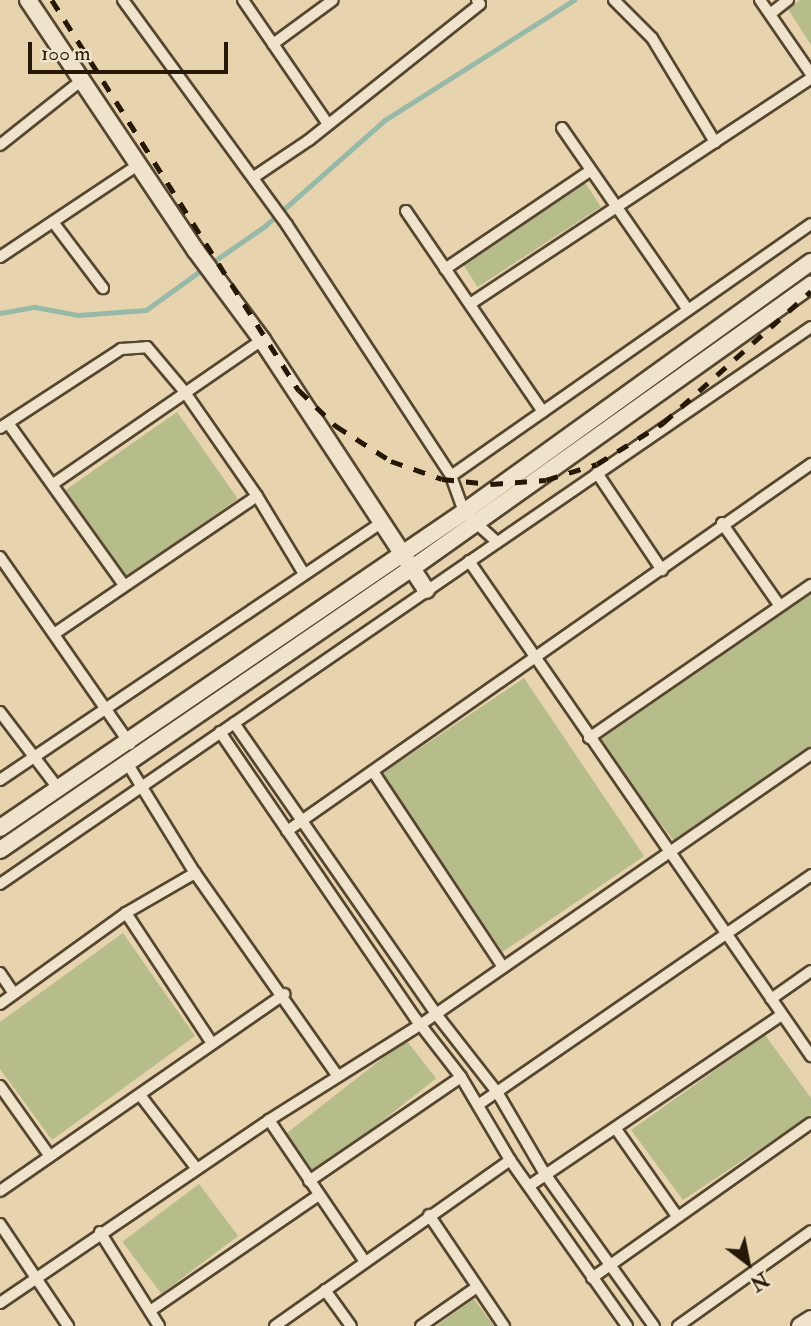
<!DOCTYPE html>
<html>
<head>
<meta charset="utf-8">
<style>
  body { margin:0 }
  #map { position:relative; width:811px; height:1326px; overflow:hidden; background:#e7d4af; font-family:"IM FELL Double Pica",serif }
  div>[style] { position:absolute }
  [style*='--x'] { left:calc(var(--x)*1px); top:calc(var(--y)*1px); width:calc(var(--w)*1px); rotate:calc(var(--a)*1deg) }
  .green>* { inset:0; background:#b6bc8a; transform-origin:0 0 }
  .stream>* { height:4.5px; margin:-2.25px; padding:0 2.25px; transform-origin:2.25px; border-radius:2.25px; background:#97b9a7 }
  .roads { filter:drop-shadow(2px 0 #564630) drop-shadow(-2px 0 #564630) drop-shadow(0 2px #564630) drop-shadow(0 -2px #564630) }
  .street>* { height:10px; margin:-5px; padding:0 5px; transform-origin:5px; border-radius:5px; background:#efe3cb }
  .secondary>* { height:16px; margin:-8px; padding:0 8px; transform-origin:8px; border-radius:8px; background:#efe3cb }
  .rail>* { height:4.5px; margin-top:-2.25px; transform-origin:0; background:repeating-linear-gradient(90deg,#261706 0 12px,transparent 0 24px) }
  span { translate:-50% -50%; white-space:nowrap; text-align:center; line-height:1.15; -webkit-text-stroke:6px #efe3cb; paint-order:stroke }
  .north { position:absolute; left:713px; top:1228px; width:70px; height:70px; -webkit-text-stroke:5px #efe3cb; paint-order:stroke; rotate:148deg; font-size:19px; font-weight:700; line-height:28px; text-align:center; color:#261706 }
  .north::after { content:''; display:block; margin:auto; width:24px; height:32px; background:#261706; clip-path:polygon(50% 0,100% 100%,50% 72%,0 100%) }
  .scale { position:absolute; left:28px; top:42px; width:200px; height:32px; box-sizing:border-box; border:4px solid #261706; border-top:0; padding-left:9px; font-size:21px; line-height:24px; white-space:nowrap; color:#261706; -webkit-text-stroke:5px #efe3cb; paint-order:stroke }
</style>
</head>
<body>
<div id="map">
  <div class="green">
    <i style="clip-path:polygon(800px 0,811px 0,811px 45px,788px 9px)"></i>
    <i style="left:584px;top:181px;width:31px;height:147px;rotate:57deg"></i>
    <i style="left:177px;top:412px;width:106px;height:136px;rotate:55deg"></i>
    <i style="clip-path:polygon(811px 594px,811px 746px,674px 841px,597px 742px)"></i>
    <i style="left:524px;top:678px;width:215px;height:171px;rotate:56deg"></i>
    <i style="clip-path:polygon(123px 933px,195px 1036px,52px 1140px,0 1069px,0 1022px)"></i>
    <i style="clip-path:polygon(765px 1035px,811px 1098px,811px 1115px,683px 1200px,631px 1130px)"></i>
    <i style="left:406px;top:1040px;width:49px;height:158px;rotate:52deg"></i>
    <i style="left:199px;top:1184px;width:65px;height:96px;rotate:53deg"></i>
    <i style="clip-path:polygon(474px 1299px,494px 1326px,436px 1326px)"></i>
  </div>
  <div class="stream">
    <i style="--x:210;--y:264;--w:67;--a:-34.6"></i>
    <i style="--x:265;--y:226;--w:160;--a:-41.5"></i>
    <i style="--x:385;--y:120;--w:224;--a:-32.4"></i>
    <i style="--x:0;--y:313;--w:36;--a:-10"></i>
    <i style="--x:35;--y:307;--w:44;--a:10.5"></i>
    <i style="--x:78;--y:315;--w:68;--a:-4.2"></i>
    <i style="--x:146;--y:310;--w:70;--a:-35.7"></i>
  </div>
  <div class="roads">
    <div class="street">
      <i style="--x:123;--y:0;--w:278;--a:53.9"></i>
      <i style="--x:287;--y:225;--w:300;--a:56.8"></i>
      <i style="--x:451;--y:476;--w:38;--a:70"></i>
      <i style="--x:464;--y:512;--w:45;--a:42.3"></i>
      <i style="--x:243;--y:0;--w:150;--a:55.6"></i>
      <i style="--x:614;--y:0;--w:54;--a:45"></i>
      <i style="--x:652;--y:38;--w:122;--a:58.8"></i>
      <i style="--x:760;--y:0;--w:90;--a:55.4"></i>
      <i style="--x:770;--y:14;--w:23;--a:-38"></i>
      <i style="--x:273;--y:44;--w:74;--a:-36.3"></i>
      <i style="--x:562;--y:128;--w:221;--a:55.3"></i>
      <i style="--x:0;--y:145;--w:105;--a:-38.4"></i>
      <i style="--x:254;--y:177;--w:66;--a:-33.9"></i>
      <i style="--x:309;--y:140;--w:218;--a:-38.5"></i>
      <i style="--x:480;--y:4;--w:5;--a:-127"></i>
      <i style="--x:406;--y:211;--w:243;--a:55.7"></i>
      <i style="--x:53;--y:222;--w:83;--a:52.9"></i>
      <i style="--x:0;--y:257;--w:166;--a:-33.7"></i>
      <i style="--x:445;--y:269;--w:176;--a:-34.1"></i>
      <i style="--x:470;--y:304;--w:409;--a:-33.5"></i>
      <i style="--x:8;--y:423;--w:199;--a:54.4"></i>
      <i style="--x:0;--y:428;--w:145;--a:-33.1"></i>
      <i style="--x:121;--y:349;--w:26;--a:-4"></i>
      <i style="--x:147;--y:347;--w:57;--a:49.9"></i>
      <i style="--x:184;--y:391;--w:128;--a:55.2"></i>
      <i style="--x:257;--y:496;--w:91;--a:58.9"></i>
      <i style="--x:597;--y:473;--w:117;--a:56.2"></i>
      <i style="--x:451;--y:476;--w:439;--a:-35"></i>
      <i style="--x:53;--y:484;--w:254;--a:-34.6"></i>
      <i style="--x:722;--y:523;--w:101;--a:55.1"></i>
      <i style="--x:0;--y:557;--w:228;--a:55.2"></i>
      <i style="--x:469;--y:561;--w:602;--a:55.36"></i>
      <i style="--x:54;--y:634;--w:245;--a:-34.2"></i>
      <i style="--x:0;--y:712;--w:96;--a:52.7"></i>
      <i style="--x:234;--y:723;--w:354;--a:55.2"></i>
      <i style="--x:436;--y:1014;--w:99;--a:52"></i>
      <i style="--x:497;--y:1092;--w:95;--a:59.7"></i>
      <i style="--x:545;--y:1174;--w:187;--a:54.4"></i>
      <i style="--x:220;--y:732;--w:348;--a:55.7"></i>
      <i style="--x:416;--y:1019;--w:73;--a:52.2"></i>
      <i style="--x:461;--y:1077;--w:96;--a:59.4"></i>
      <i style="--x:510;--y:1160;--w:203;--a:54.8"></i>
      <i style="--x:589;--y:738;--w:270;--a:-34.6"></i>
      <i style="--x:127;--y:763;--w:129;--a:58.3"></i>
      <i style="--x:195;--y:873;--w:247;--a:54.9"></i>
      <i style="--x:374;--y:773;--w:233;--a:56.4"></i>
      <i style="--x:0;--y:780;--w:461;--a:-34"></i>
      <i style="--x:287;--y:831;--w:640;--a:-35.01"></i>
      <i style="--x:0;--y:884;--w:984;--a:-34.48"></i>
      <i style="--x:126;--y:913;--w:154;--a:56.6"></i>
      <i style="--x:0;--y:973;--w:25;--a:56"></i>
      <i style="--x:771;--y:999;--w:49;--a:-35"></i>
      <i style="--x:0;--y:1004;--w:155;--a:-35.8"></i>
      <i style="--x:126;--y:913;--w:80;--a:-30.1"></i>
      <i style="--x:0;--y:1086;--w:85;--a:54.6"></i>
      <i style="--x:140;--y:1095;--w:93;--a:52.4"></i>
      <i style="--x:478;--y:1105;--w:405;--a:-34.6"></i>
      <i style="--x:269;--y:1120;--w:171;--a:55.9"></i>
      <i style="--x:616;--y:1129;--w:106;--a:55"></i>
      <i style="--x:309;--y:1181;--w:184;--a:-34.4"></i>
      <i style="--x:529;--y:1186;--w:305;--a:-34.1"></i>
      <i style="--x:0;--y:1191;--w:346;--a:-34.7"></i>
      <i style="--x:429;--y:1215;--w:134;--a:56"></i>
      <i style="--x:0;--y:1224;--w:123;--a:56.3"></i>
      <i style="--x:100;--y:1232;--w:111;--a:57.9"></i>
      <i style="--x:592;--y:1278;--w:268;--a:-35.3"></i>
      <i style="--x:325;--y:1290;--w:44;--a:54.2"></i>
      <i style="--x:0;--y:1303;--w:325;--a:-34.2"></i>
      <i style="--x:269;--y:1120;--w:178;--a:-32.2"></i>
      <i style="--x:420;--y:1025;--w:476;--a:-34.7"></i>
      <i style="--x:150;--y:1311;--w:205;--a:-34.5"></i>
      <i style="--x:275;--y:1326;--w:288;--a:-35.2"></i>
      <i style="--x:421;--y:1326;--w:68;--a:-34.9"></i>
      <i style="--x:678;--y:1326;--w:163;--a:-35.5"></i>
    </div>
    <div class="secondary">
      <i style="--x:28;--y:0;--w:302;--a:56.2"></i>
      <i style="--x:196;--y:251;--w:111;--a:53.4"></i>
      <i style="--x:262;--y:340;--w:299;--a:56.7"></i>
      <i style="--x:0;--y:828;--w:561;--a:-34.26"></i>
      <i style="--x:464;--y:512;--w:428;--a:-35.8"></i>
      <i style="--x:0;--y:850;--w:498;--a:-34.4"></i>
      <i style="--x:411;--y:569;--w:491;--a:-35.4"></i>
      <i style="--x:800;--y:1326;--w:13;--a:-32"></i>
    </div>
  </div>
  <div class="rail">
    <i style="--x:52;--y:0;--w:462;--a:57.7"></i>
    <i style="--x:299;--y:390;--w:52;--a:44.2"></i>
    <i style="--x:336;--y:426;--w:65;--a:32.5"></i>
    <i style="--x:391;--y:461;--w:54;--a:19.4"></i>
    <i style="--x:442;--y:479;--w:49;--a:5.8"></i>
    <i style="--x:491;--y:484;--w:55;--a:-4.2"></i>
    <i style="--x:546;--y:480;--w:53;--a:-17.4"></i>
    <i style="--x:597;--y:464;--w:78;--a:-31.8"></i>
    <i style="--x:663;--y:423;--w:198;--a:-41.7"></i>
  </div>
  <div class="north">N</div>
  <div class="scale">100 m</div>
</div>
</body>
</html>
